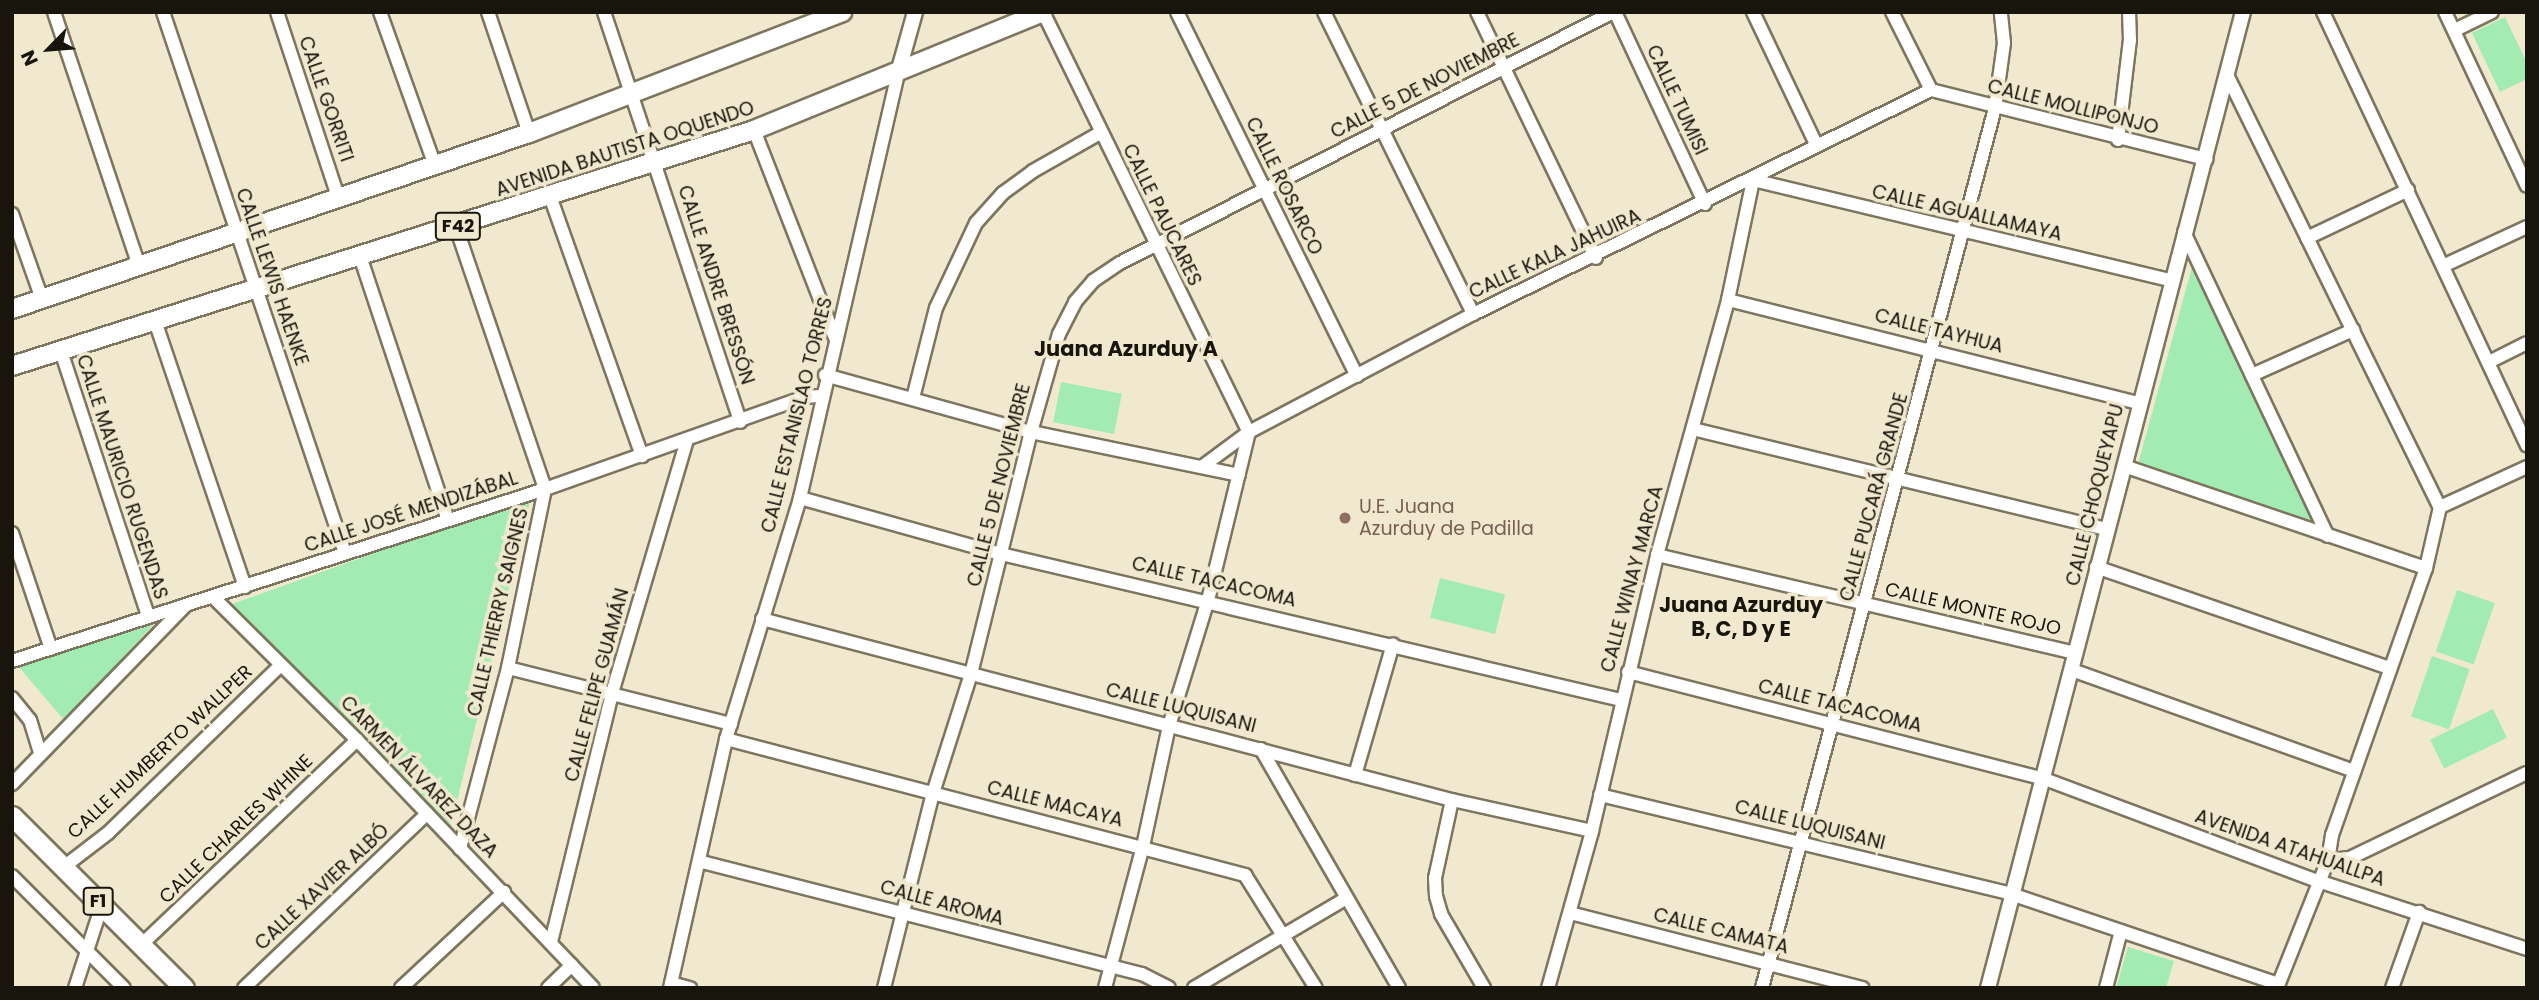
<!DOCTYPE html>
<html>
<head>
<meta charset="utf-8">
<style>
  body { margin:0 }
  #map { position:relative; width:2539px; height:1000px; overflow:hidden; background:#f1e9cf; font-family:Poppins,sans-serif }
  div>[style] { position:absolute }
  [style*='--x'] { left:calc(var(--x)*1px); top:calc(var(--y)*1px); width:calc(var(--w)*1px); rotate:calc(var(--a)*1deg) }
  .green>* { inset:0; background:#a2ecb4; transform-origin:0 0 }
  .roads { filter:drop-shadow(2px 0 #7d755e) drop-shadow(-2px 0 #7d755e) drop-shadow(0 2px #7d755e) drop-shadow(0 -2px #7d755e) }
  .minor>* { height:12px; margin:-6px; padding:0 6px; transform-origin:6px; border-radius:6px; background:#fff }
  .tertiary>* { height:14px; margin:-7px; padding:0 7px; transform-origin:7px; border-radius:7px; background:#fff }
  .primary>* { height:18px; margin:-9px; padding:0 9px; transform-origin:9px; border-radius:9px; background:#fff }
  .trunk>* { height:19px; margin:-9.5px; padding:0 9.5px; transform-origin:9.5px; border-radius:9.5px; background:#fff }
  .dots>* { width:19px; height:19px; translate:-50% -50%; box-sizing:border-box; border:4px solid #f1e9cf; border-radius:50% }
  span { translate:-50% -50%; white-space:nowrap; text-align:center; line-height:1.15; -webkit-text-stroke:7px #f1e9cf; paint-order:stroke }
  .shield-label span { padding:2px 5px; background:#f1e9cf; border:2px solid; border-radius:5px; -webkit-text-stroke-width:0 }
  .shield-label { font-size:18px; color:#18150c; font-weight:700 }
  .street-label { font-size:19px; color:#18150c }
  .education-label { font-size:19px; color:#785e54 }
  .left { translate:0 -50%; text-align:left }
  .neighbourhood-label { font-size:21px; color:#18150c; font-weight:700 }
  .frame { position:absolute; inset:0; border:14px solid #18150c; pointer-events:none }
  .north { position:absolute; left:14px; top:14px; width:70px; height:70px; -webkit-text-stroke:5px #f1e9cf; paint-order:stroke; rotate:245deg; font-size:19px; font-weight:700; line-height:28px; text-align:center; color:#18150c }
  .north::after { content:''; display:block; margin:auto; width:24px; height:32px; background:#18150c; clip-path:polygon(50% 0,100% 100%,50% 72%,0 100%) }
</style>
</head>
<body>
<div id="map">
  <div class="green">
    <i style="clip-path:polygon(2505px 17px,2527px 63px,2527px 79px,2500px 92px,2472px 33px)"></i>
    <i style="clip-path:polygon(2192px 267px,2311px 520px,2138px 464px)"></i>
    <i style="left:1061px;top:382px;width:62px;height:41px;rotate:11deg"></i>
    <i style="clip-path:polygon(531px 497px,451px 826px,232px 604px)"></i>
    <i style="left:1440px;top:578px;width:67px;height:41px;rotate:14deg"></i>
    <i style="left:2457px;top:590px;width:40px;height:65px;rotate:19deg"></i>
    <i style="clip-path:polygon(153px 625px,64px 720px,18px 666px)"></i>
    <i style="left:2432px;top:656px;width:40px;height:64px;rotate:19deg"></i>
    <i style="left:2493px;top:709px;width:32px;height:70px;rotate:64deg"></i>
    <i style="clip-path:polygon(2128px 947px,2174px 961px,2166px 988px,2116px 988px)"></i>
  </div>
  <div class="roads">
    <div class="minor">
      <i style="--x:54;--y:12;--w:268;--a:71.5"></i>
      <i style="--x:163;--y:12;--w:571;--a:71.41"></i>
      <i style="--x:277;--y:12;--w:197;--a:71.7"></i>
      <i style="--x:380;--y:12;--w:164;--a:70.3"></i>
      <i style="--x:488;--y:12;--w:128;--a:71.3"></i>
      <i style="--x:604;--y:12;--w:432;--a:71.6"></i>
      <i style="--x:1043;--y:12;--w:468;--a:63.9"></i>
      <i style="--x:1249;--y:432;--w:173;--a:103.7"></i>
      <i style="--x:1208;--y:600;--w:132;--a:107.2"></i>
      <i style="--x:1169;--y:726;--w:123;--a:102.2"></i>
      <i style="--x:1143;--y:846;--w:147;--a:105"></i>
      <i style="--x:1177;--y:12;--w:406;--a:63.7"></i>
      <i style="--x:1324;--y:12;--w:337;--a:63.7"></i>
      <i style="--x:1477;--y:12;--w:273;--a:64.2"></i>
      <i style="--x:1615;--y:12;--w:212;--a:64.9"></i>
      <i style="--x:1753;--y:12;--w:148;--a:64.5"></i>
      <i style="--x:1892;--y:12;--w:87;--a:63.4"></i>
      <i style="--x:2323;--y:12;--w:479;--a:64.8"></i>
      <i style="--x:2445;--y:12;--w:192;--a:64.8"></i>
      <i style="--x:2455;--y:30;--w:41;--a:-25.9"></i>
      <i style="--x:2227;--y:75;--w:482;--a:63.8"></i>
      <i style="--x:2440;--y:507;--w:63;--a:102.9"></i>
      <i style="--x:2426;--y:568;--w:283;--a:109.4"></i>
      <i style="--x:2332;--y:835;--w:25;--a:99"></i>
      <i style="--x:2328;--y:860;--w:138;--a:111.7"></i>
      <i style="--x:1931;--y:90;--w:284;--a:14.1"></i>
      <i style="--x:754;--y:130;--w:223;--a:68.7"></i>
      <i style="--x:2118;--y:140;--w:101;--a:-83.2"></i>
      <i style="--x:2130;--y:40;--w:28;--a:-92"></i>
      <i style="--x:550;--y:196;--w:276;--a:70.5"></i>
      <i style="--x:12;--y:214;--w:90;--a:70.6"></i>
      <i style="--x:456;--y:227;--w:277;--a:71.2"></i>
      <i style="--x:545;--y:489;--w:183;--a:101.7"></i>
      <i style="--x:508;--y:668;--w:187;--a:104.9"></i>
      <i style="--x:2184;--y:232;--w:336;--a:64.7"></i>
      <i style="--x:2307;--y:238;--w:112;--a:-25.4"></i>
      <i style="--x:360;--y:256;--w:278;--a:71.6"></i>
      <i style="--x:2445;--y:265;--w:90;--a:-24.9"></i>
      <i style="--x:1728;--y:300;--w:424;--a:14.1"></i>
      <i style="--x:155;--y:321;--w:281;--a:71.3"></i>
      <i style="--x:61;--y:351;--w:278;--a:71.8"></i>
      <i style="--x:2489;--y:362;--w:42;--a:-26.6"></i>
      <i style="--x:825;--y:375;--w:214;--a:15.5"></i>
      <i style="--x:1031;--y:432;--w:212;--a:11.7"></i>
      <i style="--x:2252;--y:375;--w:111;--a:-24"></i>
      <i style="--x:913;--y:398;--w:93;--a:-75.7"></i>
      <i style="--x:936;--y:308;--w:94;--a:-64.8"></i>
      <i style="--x:976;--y:223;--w:40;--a:-48"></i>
      <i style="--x:1003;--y:193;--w:37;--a:-36"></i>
      <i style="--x:1033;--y:171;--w:77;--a:-29.6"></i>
      <i style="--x:1693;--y:429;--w:425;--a:13.6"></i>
      <i style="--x:1203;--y:466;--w:57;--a:-36.5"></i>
      <i style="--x:1249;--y:432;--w:253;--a:-27.8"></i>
      <i style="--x:1473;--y:314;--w:510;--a:-26.06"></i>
      <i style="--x:2124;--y:466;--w:319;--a:18.7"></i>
      <i style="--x:800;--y:498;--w:209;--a:15.6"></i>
      <i style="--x:1001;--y:554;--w:637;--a:13.25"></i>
      <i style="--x:2440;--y:507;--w:96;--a:-24.7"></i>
      <i style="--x:12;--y:533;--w:122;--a:71.4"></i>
      <i style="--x:1657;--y:555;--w:429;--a:13.2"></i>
      <i style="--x:2096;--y:567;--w:311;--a:19"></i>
      <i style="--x:213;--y:597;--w:203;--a:44.8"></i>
      <i style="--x:357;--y:740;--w:342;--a:46.4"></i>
      <i style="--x:762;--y:619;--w:713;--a:14.7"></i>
      <i style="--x:1452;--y:800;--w:143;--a:12.5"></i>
      <i style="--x:12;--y:661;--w:560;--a:-17.88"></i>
      <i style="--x:545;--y:489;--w:276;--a:-19.5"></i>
      <i style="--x:805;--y:397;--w:16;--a:-4"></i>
      <i style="--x:508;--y:668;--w:230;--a:14.1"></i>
      <i style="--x:2072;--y:670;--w:300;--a:19.7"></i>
      <i style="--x:1628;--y:672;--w:427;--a:14.4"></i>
      <i style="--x:2042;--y:778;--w:295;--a:20.5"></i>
      <i style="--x:2318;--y:881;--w:220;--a:18"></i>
      <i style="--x:12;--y:698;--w:28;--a:51"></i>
      <i style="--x:30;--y:720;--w:34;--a:73"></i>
      <i style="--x:726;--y:739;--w:537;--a:14.68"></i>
      <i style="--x:1245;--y:875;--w:133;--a:57.9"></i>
      <i style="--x:1261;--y:749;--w:276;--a:60"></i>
      <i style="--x:1355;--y:775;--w:136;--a:-73.8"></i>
      <i style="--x:12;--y:784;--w:248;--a:-45.8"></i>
      <i style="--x:1600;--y:795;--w:423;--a:13.5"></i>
      <i style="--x:2011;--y:894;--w:282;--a:18.6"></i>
      <i style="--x:1452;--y:800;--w:80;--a:102.3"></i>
      <i style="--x:1435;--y:878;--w:18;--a:87"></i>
      <i style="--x:1436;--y:896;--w:19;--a:74"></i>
      <i style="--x:1441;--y:914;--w:86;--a:59.8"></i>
      <i style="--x:2328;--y:860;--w:22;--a:-5"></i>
      <i style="--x:2350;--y:858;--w:196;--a:-25.7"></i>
      <i style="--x:702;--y:862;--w:454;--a:14.3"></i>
      <i style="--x:1142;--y:974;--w:30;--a:27"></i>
      <i style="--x:65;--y:866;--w:54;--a:-37.5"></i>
      <i style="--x:108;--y:833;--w:241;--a:-44.2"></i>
      <i style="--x:12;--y:876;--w:158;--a:45"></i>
      <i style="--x:1570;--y:913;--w:302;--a:14.4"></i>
      <i style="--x:551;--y:942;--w:256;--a:-76.2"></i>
      <i style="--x:612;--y:693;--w:264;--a:-73.5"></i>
      <i style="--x:141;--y:945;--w:298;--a:-43.5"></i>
      <i style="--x:671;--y:983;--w:20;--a:15"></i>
      <i style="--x:75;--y:988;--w:87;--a:-72"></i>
      <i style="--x:244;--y:988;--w:253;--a:-43.6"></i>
      <i style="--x:401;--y:988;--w:141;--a:-43"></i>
      <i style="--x:548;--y:988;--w:33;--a:-44"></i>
      <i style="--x:670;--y:988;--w:255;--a:-77.3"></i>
      <i style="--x:726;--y:739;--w:252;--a:-72.9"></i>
      <i style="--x:800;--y:498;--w:436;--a:-77"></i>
      <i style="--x:884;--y:988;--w:201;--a:-75.9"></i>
      <i style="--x:933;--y:793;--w:125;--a:-72.3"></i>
      <i style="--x:971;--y:674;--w:249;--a:-76.1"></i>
      <i style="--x:1031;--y:432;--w:102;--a:-74.1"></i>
      <i style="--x:1059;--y:334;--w:36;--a:-63"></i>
      <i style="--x:1075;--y:302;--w:28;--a:-49"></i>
      <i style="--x:1093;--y:281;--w:32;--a:-34"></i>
      <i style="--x:1120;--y:263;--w:553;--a:-26.98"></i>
      <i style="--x:1194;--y:988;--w:175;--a:-30.5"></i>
      <i style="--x:1548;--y:988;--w:163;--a:-74.3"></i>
      <i style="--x:1592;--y:831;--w:284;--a:-76.7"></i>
      <i style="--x:1657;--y:555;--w:265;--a:-74.4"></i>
      <i style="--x:1728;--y:300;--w:123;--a:-78.2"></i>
      <i style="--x:1753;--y:180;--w:432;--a:13.5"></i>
      <i style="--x:1762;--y:988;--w:910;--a:-75.17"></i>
      <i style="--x:1995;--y:108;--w:66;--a:-82.1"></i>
      <i style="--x:2004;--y:43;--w:31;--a:-96"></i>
      <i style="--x:2106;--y:988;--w:59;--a:-75.3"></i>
      <i style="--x:2392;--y:988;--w:81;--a:-70.4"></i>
    </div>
    <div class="tertiary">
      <i style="--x:898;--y:73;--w:63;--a:-74.4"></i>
      <i style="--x:1988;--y:988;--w:1009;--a:-75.36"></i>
    </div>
    <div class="primary">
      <i style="--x:12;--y:309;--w:546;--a:-18.8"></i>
      <i style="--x:529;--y:133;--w:336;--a:-21.1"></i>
      <i style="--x:12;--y:366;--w:779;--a:-17.64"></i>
      <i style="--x:754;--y:130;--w:312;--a:-22.2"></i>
    </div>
    <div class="trunk">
      <i style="--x:12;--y:816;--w:243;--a:45"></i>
    </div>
  </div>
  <div class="dots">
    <i style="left:1345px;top:518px;background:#8d6e63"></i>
  </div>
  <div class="shield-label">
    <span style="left:458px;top:226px">F42</span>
    <span style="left:98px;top:901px">F1</span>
  </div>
  <div class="street-label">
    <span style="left:1425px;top:86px;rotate:-27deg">CALLE 5 DE NOVIEMBRE</span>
    <span style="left:326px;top:99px;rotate:71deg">CALLE GORRITI</span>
    <span style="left:1677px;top:100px;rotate:65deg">CALLE TUMISI</span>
    <span style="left:2073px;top:107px;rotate:14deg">CALLE MOLLIPONJO</span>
    <span style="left:625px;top:149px;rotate:-18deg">AVENIDA BAUTISTA OQUENDO</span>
    <span style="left:1284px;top:186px;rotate:64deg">CALLE ROSARCO</span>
    <span style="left:1967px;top:213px;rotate:13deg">CALLE AGUALLAMAYA</span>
    <span style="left:1162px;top:215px;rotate:64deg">CALLE PAUCARES</span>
    <span style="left:1555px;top:254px;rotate:-25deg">CALLE KALA JAHUIRA</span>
    <span style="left:272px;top:277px;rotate:71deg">CALLE LEWIS HAENKE</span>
    <span style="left:716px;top:285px;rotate:72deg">CALLE ANDRE BRESSÓN</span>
    <span style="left:1939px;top:331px;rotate:14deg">CALLE TAYHUA</span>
    <span style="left:797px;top:415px;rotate:-76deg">CALLE ESTANISLAO TORRES</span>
    <span style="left:122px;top:477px;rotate:72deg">CALLE MAURICIO RUGENDAS</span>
    <span style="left:999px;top:485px;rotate:-76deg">CALLE 5 DE NOVIEMBRE</span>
    <span style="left:2095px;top:495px;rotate:-76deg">CALLE CHOQUEYAPU</span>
    <span style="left:1874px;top:497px;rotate:-75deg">CALLE PUCARÁ GRANDE</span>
    <span style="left:411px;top:512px;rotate:-18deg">CALLE JOSÉ MENDIZÁBAL</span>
    <span style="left:1632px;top:579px;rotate:-75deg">CALLE WINAY MARCA</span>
    <span style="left:1214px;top:582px;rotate:13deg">CALLE TACACOMA</span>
    <span style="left:1973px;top:609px;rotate:13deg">CALLE MONTE ROJO</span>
    <span style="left:498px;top:612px;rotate:-77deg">CALLE THIERRY SAIGNES</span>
    <span style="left:597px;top:685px;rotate:-75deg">CALLE FELIPE GUAMÁN</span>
    <span style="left:1840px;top:706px;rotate:14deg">CALLE TACACOMA</span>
    <span style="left:1181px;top:708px;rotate:14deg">CALLE LUQUISANI</span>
    <span style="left:160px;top:752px;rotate:-43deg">CALLE HUMBERTO WALLPER</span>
    <span style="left:419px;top:777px;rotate:46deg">CARMEN ÁLVAREZ DAZA</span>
    <span style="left:1055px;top:804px;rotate:14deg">CALLE MACAYA</span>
    <span style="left:1810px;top:825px;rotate:14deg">CALLE LUQUISANI</span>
    <span style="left:236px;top:829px;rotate:-44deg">CALLE CHARLES WHINE</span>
    <span style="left:2290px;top:848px;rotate:19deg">AVENIDA ATAHUALLPA</span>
    <span style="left:322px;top:887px;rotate:-43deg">CALLE XAVIER ALBÓ</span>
    <span style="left:942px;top:903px;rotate:15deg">CALLE AROMA</span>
    <span style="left:1721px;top:931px;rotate:14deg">CALLE CAMATA</span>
  </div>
  <div class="education-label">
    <span class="left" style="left:1359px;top:518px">U.E. Juana<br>Azurduy de Padilla</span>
  </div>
  <div class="neighbourhood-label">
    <span style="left:1126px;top:349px">Juana Azurduy A</span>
    <span style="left:1741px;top:617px">Juana Azurduy<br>B, C, D y E</span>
  </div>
  <div class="frame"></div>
  <div class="north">N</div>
</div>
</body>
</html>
